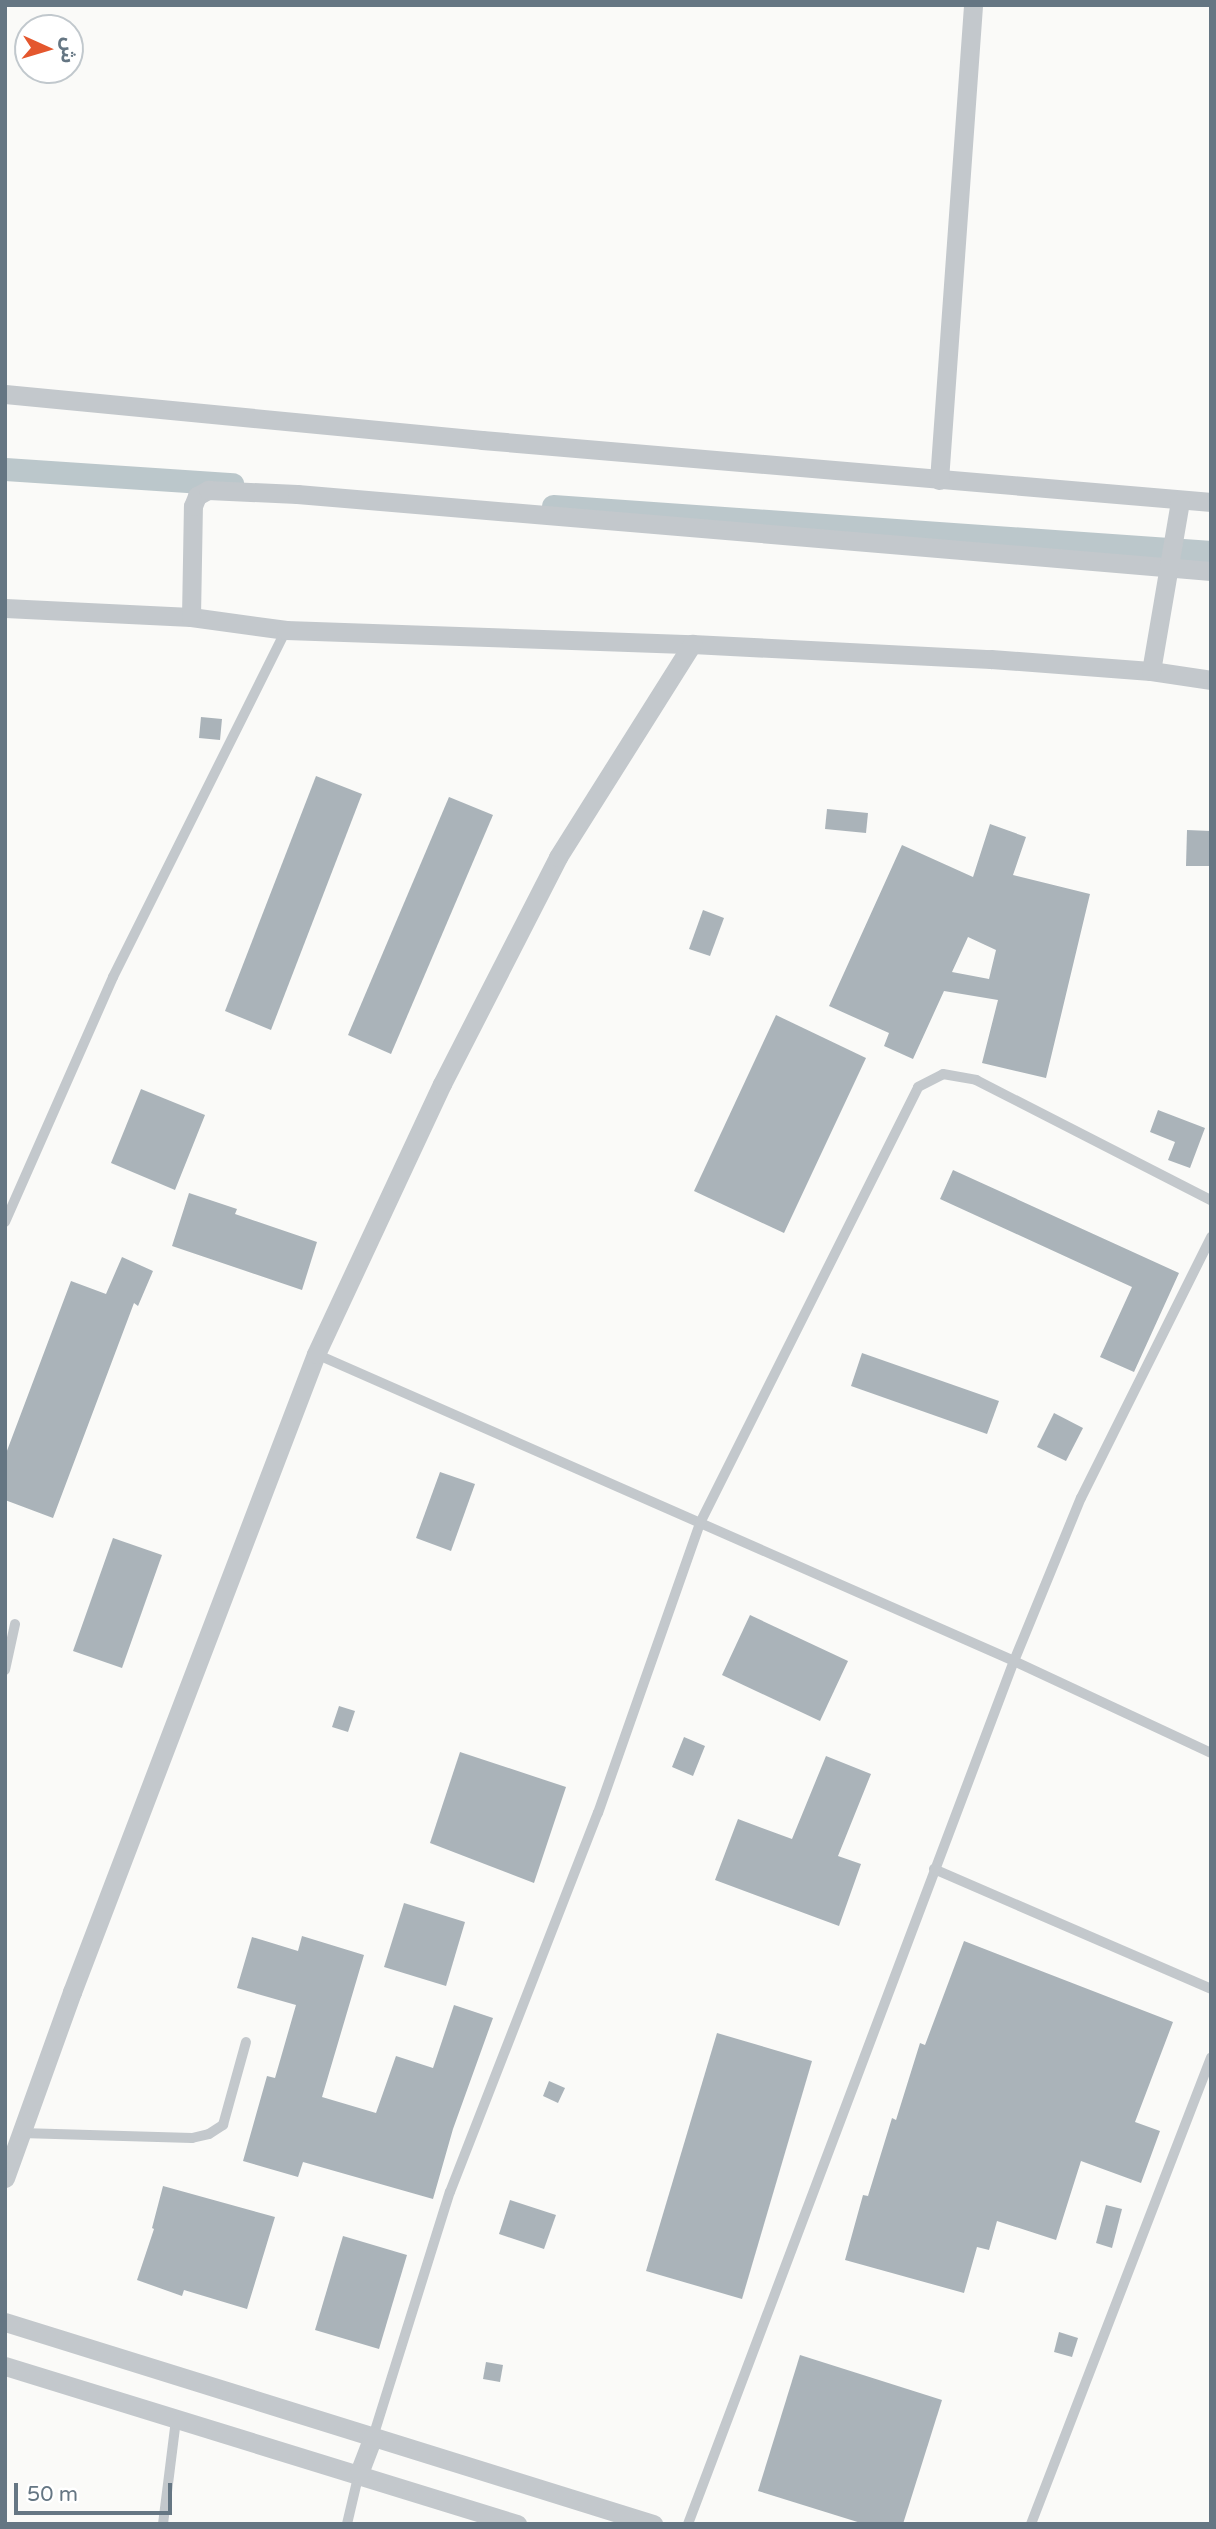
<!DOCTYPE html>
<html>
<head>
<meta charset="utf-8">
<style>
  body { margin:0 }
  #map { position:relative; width:1216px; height:2529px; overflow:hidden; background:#fafaf8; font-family:"Varela Round","Noto Sans Arabic",sans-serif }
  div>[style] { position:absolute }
  .canal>* { height:23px; margin:-11.5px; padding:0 11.5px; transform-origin:11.5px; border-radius:11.5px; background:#bbc7cb }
  .building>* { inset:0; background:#aab3b9 }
  .lane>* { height:10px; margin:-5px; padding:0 5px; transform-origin:5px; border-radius:5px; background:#c3c8cc }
  .street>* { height:19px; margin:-9.5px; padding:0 9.5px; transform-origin:9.5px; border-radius:9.5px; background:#c3c8cc }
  span { translate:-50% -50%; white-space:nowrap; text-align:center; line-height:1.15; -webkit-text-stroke:7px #fff; paint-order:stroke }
  .frame { position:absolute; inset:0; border:7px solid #657683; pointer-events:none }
  .north { position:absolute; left:14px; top:14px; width:70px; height:70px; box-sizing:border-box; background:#fff; border:2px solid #c1c8cd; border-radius:50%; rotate:94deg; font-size:19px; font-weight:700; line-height:28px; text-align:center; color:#657683 }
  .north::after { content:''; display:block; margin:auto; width:24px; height:32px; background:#e4572e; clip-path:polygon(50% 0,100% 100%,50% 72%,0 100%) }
  .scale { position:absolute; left:14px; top:2483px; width:158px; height:32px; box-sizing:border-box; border:4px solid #657683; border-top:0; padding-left:9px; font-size:21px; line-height:24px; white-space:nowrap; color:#657683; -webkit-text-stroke:5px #fff; paint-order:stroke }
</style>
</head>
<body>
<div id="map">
  <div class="canal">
    <i style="left:5px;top:469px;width:228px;rotate:3.8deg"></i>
    <i style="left:553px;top:506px;width:660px;rotate:4deg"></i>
  </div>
  <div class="building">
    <i style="clip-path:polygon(201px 717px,222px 719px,220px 740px,199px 738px)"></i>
    <i style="clip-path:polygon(316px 776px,362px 794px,271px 1030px,225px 1011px)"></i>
    <i style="clip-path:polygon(449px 797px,493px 815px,391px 1054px,348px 1035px)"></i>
    <i style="clip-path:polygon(827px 809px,868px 813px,866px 833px,825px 829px)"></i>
    <i style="clip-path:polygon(evenodd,990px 824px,1026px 837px,1013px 875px,1090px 894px,1046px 1078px,982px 1063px,998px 1000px,944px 991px,913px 1059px,884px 1046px,889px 1033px,829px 1006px,902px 845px,973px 877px,990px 824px,968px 937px,996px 950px,989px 979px,952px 972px,968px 937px)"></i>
    <i style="clip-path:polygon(1187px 830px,1211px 831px,1211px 866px,1186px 866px)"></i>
    <i style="clip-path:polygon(703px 910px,724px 918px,710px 956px,689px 949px)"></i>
    <i style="clip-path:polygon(776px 1015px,866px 1058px,784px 1233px,694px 1191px)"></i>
    <i style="clip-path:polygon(141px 1089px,205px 1115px,175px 1190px,111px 1163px)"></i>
    <i style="clip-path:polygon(1158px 1110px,1205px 1128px,1190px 1168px,1168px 1160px,1175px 1142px,1150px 1132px)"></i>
    <i style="clip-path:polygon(953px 1170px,1179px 1273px,1134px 1372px,1100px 1357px,1132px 1287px,940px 1199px)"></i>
    <i style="clip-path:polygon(189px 1193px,237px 1209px,235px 1214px,317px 1242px,302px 1290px,172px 1246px)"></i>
    <i style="clip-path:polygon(122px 1257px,153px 1271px,138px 1306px,134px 1303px,53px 1518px,5px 1500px,5px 1456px,71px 1281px,106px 1294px)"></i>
    <i style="clip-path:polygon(862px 1353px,999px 1401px,987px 1434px,851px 1386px)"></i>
    <i style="clip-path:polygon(1054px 1413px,1083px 1428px,1066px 1461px,1037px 1447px)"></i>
    <i style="clip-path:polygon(440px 1472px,475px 1484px,451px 1551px,416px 1538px)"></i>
    <i style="clip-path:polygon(113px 1538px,162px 1555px,122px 1668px,73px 1651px)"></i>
    <i style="clip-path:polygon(750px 1615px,848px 1661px,820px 1721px,722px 1675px)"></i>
    <i style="clip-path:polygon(339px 1706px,355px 1711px,348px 1732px,332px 1727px)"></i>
    <i style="clip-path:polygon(684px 1737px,705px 1746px,693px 1776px,672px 1767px)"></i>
    <i style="clip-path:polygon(460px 1752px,566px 1787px,534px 1883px,430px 1843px)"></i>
    <i style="clip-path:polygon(826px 1756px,871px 1774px,838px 1856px,861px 1864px,839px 1926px,715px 1880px,738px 1819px,792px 1839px)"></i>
    <i style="clip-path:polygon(404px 1903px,465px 1922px,446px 1986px,384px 1967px)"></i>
    <i style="clip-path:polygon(302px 1936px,364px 1955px,322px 2097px,376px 2113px,396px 2056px,433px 2068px,454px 2005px,493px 2018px,453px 2129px,433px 2199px,303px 2162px,298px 2177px,243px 2161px,267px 2076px,275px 2078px,296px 2005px,237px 1988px,252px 1937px,298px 1951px)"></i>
    <i style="clip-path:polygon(964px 1941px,1173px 2022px,1135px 2122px,1160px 2131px,1141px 2183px,1081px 2161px,1056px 2240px,997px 2221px,989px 2250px,977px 2247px,964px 2293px,845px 2260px,863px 2195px,868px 2196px,892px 2118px,896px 2120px,920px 2043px,925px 2045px)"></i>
    <i style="clip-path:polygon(717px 2033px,812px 2061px,742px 2299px,646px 2271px)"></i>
    <i style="clip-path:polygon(549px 2081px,565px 2088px,558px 2103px,543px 2096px)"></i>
    <i style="clip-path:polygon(163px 2186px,275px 2217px,247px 2309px,184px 2290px,182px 2296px,137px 2280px,154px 2229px,152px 2228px)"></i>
    <i style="clip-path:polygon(510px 2200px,556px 2215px,544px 2249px,499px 2234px)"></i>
    <i style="clip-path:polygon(1106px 2205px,1122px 2209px,1112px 2248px,1096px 2243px)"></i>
    <i style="clip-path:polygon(343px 2236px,407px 2255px,379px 2349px,315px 2330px)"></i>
    <i style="clip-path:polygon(1059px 2332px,1078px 2338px,1072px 2357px,1054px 2352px)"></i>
    <i style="clip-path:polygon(800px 2355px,942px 2400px,903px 2524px,864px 2524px,758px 2491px)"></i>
    <i style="clip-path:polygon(486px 2362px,503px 2365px,500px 2382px,483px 2379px)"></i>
  </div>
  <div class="lane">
    <i style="left:5px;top:1222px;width:268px;rotate:-66.2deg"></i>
    <i style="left:113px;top:977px;width:388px;rotate:-63.5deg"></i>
    <i style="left:316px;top:1354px;width:763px;rotate:23.74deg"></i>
    <i style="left:1014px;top:1661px;width:217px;rotate:25deg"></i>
    <i style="left:5px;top:1670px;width:47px;rotate:-77.7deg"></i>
    <i style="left:934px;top:1869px;width:302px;rotate:23.4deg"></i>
    <i style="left:21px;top:2133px;width:171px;rotate:1.7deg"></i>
    <i style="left:192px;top:2138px;width:17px;rotate:-13deg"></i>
    <i style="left:209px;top:2134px;width:17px;rotate:-33deg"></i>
    <i style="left:223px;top:2125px;width:86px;rotate:-74.5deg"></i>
    <i style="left:373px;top:2437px;width:257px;rotate:-72.6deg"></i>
    <i style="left:450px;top:2192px;width:407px;rotate:-68.7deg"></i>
    <i style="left:598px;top:1813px;width:307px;rotate:-70.6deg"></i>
    <i style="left:700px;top:1523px;width:487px;rotate:-63.4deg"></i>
    <i style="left:918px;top:1087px;width:28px;rotate:-27deg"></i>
    <i style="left:943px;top:1074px;width:34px;rotate:10deg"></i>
    <i style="left:976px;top:1080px;width:264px;rotate:27.1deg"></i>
    <i style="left:163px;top:2524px;width:106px;rotate:-82.9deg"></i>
    <i style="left:347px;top:2524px;width:52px;rotate:-76.8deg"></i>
    <i style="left:688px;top:2524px;width:923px;rotate:-69.31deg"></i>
    <i style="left:1014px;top:1661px;width:176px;rotate:-67.7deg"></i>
    <i style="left:1081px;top:1498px;width:292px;rotate:-63.5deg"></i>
    <i style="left:1031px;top:2524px;width:500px;rotate:-68.9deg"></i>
  </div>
  <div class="street">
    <i style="left:5px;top:394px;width:479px;rotate:5.5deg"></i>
    <i style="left:482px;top:440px;width:732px;rotate:4.86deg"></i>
    <i style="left:939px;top:480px;width:476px;rotate:-85.9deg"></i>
    <i style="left:5px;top:608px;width:186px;rotate:2.8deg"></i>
    <i style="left:191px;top:617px;width:96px;rotate:7.8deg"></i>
    <i style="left:286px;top:630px;width:406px;rotate:2deg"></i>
    <i style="left:692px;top:644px;width:299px;rotate:2.9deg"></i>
    <i style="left:991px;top:659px;width:160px;rotate:4.3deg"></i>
    <i style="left:1151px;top:671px;width:61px;rotate:8.5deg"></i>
    <i style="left:191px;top:617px;width:111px;rotate:-89deg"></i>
    <i style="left:193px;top:506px;width:11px;rotate:-68deg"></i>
    <i style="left:197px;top:496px;width:13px;rotate:-29deg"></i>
    <i style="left:208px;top:490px;width:89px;rotate:2.6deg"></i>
    <i style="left:297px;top:494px;width:917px;rotate:4.82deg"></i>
    <i style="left:1151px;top:671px;width:171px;rotate:-80.3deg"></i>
    <i style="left:5px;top:2178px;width:198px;rotate:-70.2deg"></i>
    <i style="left:72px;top:1992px;width:683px;rotate:-69.07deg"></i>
    <i style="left:316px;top:1354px;width:298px;rotate:-65deg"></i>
    <i style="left:442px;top:1084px;width:255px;rotate:-62.9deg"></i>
    <i style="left:558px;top:857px;width:252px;rotate:-57.8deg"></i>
    <i style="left:5px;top:2322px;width:679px;rotate:17.31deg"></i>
    <i style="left:5px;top:2366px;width:536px;rotate:17.15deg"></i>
    <i style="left:359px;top:2473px;width:39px;rotate:-69deg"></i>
  </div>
  <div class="frame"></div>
  <div class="north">ش</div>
  <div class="scale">50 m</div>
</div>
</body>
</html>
